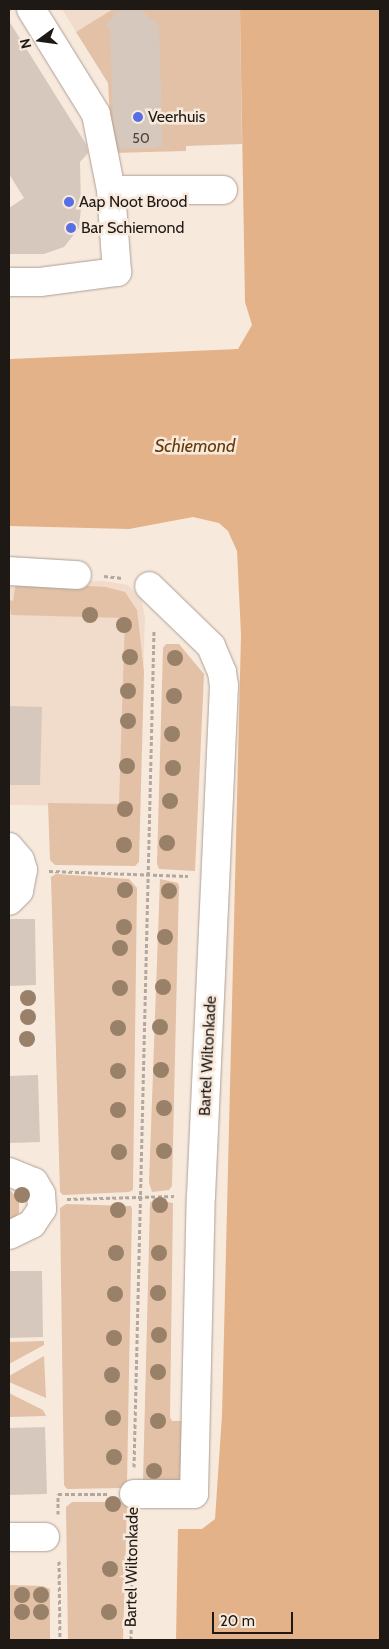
<!DOCTYPE html>
<html>
<head>
<meta charset="utf-8">
<style>
  body { margin:0 }
  #map { position:relative; width:389px; height:1649px; overflow:hidden; background:#f8e9dd; font-family:Cabin,sans-serif }
  div>[style] { position:absolute }
  .built>* { inset:0; background:#f1dccb }
  .green>* { inset:0; background:#e2c1a6 }
  .water>* { inset:0; background:#e4b289 }
  .building>* { inset:0; background:#d6c8bc }
  .path>* { height:3px; margin-top:-1.5px; transform-origin:0; background:repeating-linear-gradient(90deg,#b3a79e 0 4px,transparent 0 6.5px) }
  .roads { filter:drop-shadow(0 0 1px #ad9f94) drop-shadow(0 0 1px #ad9f94) }
  .minor>* { height:28px; margin:-14px; padding:0 14px; transform-origin:14px; border-radius:14px; background:#fff }
  .trees>* { width:16px; height:16px; margin:-8px; border-radius:50%; background:#998068 }
  .dots>* { width:14px; height:14px; translate:-50% -50%; box-sizing:border-box; border:2px solid #f8e9dd; border-radius:50% }
  span { translate:-50% -50%; white-space:nowrap; text-align:center; line-height:1.15; -webkit-text-stroke:5px #f8e9dd; paint-order:stroke }
  .number-label { font-size:14px; color:#4c453f }
  .number-label span { -webkit-text-stroke-width:0 }
  .poi-label { font-size:16px; color:#1e1915 }
  .left { translate:0 -50%; text-align:left }
  .street-label { font-size:16px; color:#1e1915 }
  .water-label { font-size:18px; color:#673905; font-style:italic }
  .frame { position:absolute; inset:0; border:10px solid #1e1915; pointer-events:none }
  .north { position:absolute; left:15px; top:15px; width:50px; height:50px; -webkit-text-stroke:4px #f8e9dd; paint-order:stroke; rotate:256deg; font-size:14px; font-weight:700; line-height:20px; text-align:center; color:#1e1915 }
  .north::after { content:''; display:block; margin:auto; width:18px; height:22px; background:#1e1915; clip-path:polygon(50% 0,100% 100%,50% 72%,0 100%) }
  .scale { position:absolute; left:212px; top:1612px; width:81px; height:22px; box-sizing:border-box; border:2px solid #1e1915; border-top:0; padding-left:6px; font-size:15px; line-height:18px; white-space:nowrap; color:#1e1915; -webkit-text-stroke:4px #f8e9dd; paint-order:stroke }
</style>
</head>
<body>
<div id="map">
  <div class="built">
    <i style="clip-path:polygon(62px 9px,113px 9px,76px 32px)"></i>
    <i style="clip-path:polygon(104px 581px,128px 585px,142px 600px,145px 619px,139px 806px,9px 805px,9px 582px)"></i>
  </div>
  <div class="green">
    <i style="clip-path:polygon(113px 9px,240px 9px,242px 144px,186px 146px,186px 151px,112px 153px,108px 83px,76px 32px)"></i>
    <i style="clip-path:polygon(16px 582px,106px 587px,125px 592px,137px 610px,144px 672px,139px 862px,135px 866px,55px 865px,50px 860px,48px 803px,119px 804px,125px 618px,11px 615px,9px 600px,13px 601px)"></i>
    <i style="clip-path:polygon(166px 644px,179px 644px,204px 674px,195px 871px,159px 869px,157px 864px,163px 648px)"></i>
    <i style="clip-path:polygon(56px 874px,129px 879px,137px 888px,133px 1190px,129px 1192px,63px 1195px,60px 1192px,51px 877px)"></i>
    <i style="clip-path:polygon(160px 879px,178px 883px,179px 886px,172px 1186px,169px 1190px,152px 1192px,149px 1183px)"></i>
    <i style="clip-path:polygon(9px 1189px,19px 1200px,19px 1213px,9px 1225px)"></i>
    <i style="clip-path:polygon(153px 1200px,173px 1203px,170px 1417px,172px 1421px,183px 1421px,185px 1482px,143px 1482px,150px 1203px)"></i>
    <i style="clip-path:polygon(66px 1204px,131px 1206px,132px 1209px,127px 1483px,124px 1488px,67px 1489px,64px 1485px,60px 1208px)"></i>
    <i style="clip-path:polygon(44px 1341px,44px 1345px,9px 1364px,9px 1342px)"></i>
    <i style="clip-path:polygon(44px 1356px,46px 1398px,9px 1382px,9px 1376px)"></i>
    <i style="clip-path:polygon(9px 1393px,43px 1410px,46px 1416px,9px 1417px)"></i>
    <i style="clip-path:polygon(72px 1502px,124px 1502px,127px 1505px,123px 1640px,68px 1640px,66px 1507px)"></i>
    <i style="clip-path:polygon(9px 1585px,43px 1586px,50px 1589px,50px 1640px,9px 1640px)"></i>
  </div>
  <div class="water">
    <i style="clip-path:polygon(240px 9px,380px 9px,380px 1640px,176px 1640px,178px 1529px,202px 1529px,215px 1519px,222px 1415px,241px 635px,237px 551px,228px 531px,219px 523px,193px 517px,129px 529px,9px 526px,10px 359px,238px 349px,252px 325px,245px 302px)"></i>
  </div>
  <div class="building">
    <i style="clip-path:polygon(141px 10px,159px 26px,163px 147px,119px 149px,113px 120px,110px 29px,106px 24px,117px 11px)"></i>
    <i style="clip-path:polygon(9px 21px,86px 144px,88px 153px,80px 162px,81px 208px,79px 228px,64px 247px,44px 254px,9px 254px,9px 208px,24px 198px,9px 174px)"></i>
    <i style="clip-path:polygon(9px 706px,42px 707px,40px 785px,9px 785px)"></i>
    <i style="clip-path:polygon(9px 919px,35px 919px,36px 985px,9px 986px)"></i>
    <i style="clip-path:polygon(38px 1075px,40px 1142px,9px 1143px,9px 1076px)"></i>
    <i style="clip-path:polygon(9px 1271px,42px 1271px,43px 1337px,9px 1338px)"></i>
    <i style="clip-path:polygon(45px 1427px,47px 1494px,9px 1495px,9px 1428px)"></i>
  </div>
  <div class="path">
    <i style="left:104px;top:576px;width:19px;rotate:6deg"></i>
    <i style="left:49px;top:871px;width:139px;rotate:2.1deg"></i>
    <i style="left:67px;top:1199px;width:107px;rotate:-1.6deg"></i>
    <i style="left:134px;top:1467px;width:838px;rotate:-88.63deg"></i>
    <i style="left:58px;top:1514px;width:20px;rotate:-90deg"></i>
    <i style="left:58px;top:1494px;width:49px"></i>
    <i style="left:59px;top:1561px;width:79px;rotate:89.3deg"></i>
    <i style="left:131px;top:1640px;width:119px;rotate:-89deg"></i>
  </div>
  <div class="roads">
    <div class="minor">
      <i style="left:111px;top:190px;width:112px"></i>
      <i style="left:9px;top:282px;width:31px"></i>
      <i style="left:40px;top:282px;width:78px;rotate:-7.4deg"></i>
      <i style="left:117px;top:272px;width:82px;rotate:-94.2deg"></i>
      <i style="left:111px;top:190px;width:77px;rotate:-101.2deg"></i>
      <i style="left:96px;top:114px;width:123px;rotate:-121.8deg"></i>
      <i style="left:9px;top:571px;width:68px;rotate:3.4deg"></i>
      <i style="left:9px;top:847px;width:17px;rotate:50deg"></i>
      <i style="left:20px;top:860px;width:10px;rotate:73deg"></i>
      <i style="left:23px;top:870px;width:21px;rotate:101deg"></i>
      <i style="left:19px;top:891px;width:14px;rotate:135deg"></i>
      <i style="left:9px;top:1172px;width:27px;rotate:22deg"></i>
      <i style="left:34px;top:1182px;width:14px;rotate:60deg"></i>
      <i style="left:41px;top:1194px;width:15px;rotate:86deg"></i>
      <i style="left:42px;top:1209px;width:18px;rotate:124deg"></i>
      <i style="left:32px;top:1224px;width:25px;rotate:154deg"></i>
      <i style="left:134px;top:1494px;width:60px"></i>
      <i style="left:194px;top:1494px;width:298px;rotate:-88.7deg"></i>
      <i style="left:201px;top:1196px;width:511px;rotate:-87.42deg"></i>
      <i style="left:224px;top:686px;width:14px;rotate:-98deg"></i>
      <i style="left:222px;top:672px;width:28px;rotate:-113deg"></i>
      <i style="left:211px;top:646px;width:86px;rotate:-135.9deg"></i>
      <i style="left:9px;top:1537px;width:36px"></i>
    </div>
  </div>
  <div class="trees">
    <i style="left:90px;top:615px"></i>
    <i style="left:124px;top:625px"></i>
    <i style="left:130px;top:657px"></i>
    <i style="left:175px;top:658px"></i>
    <i style="left:128px;top:691px"></i>
    <i style="left:174px;top:696px"></i>
    <i style="left:128px;top:721px"></i>
    <i style="left:172px;top:734px"></i>
    <i style="left:127px;top:766px"></i>
    <i style="left:173px;top:768px"></i>
    <i style="left:170px;top:801px"></i>
    <i style="left:125px;top:809px"></i>
    <i style="left:167px;top:843px"></i>
    <i style="left:124px;top:845px"></i>
    <i style="left:125px;top:890px"></i>
    <i style="left:169px;top:891px"></i>
    <i style="left:124px;top:927px"></i>
    <i style="left:165px;top:937px"></i>
    <i style="left:120px;top:948px"></i>
    <i style="left:163px;top:987px"></i>
    <i style="left:120px;top:988px"></i>
    <i style="left:28px;top:998px"></i>
    <i style="left:28px;top:1017px"></i>
    <i style="left:160px;top:1027px"></i>
    <i style="left:118px;top:1028px"></i>
    <i style="left:27px;top:1039px"></i>
    <i style="left:161px;top:1070px"></i>
    <i style="left:118px;top:1071px"></i>
    <i style="left:164px;top:1108px"></i>
    <i style="left:118px;top:1110px"></i>
    <i style="left:164px;top:1151px"></i>
    <i style="left:119px;top:1152px"></i>
    <i style="left:22px;top:1195px"></i>
    <i style="left:160px;top:1205px"></i>
    <i style="left:118px;top:1210px"></i>
    <i style="left:116px;top:1253px"></i>
    <i style="left:159px;top:1253px"></i>
    <i style="left:158px;top:1293px"></i>
    <i style="left:115px;top:1294px"></i>
    <i style="left:159px;top:1335px"></i>
    <i style="left:114px;top:1338px"></i>
    <i style="left:158px;top:1372px"></i>
    <i style="left:112px;top:1375px"></i>
    <i style="left:113px;top:1418px"></i>
    <i style="left:158px;top:1421px"></i>
    <i style="left:114px;top:1457px"></i>
    <i style="left:154px;top:1471px"></i>
    <i style="left:113px;top:1504px"></i>
    <i style="left:110px;top:1569px"></i>
    <i style="left:22px;top:1595px"></i>
    <i style="left:41px;top:1595px"></i>
    <i style="left:22px;top:1612px"></i>
    <i style="left:41px;top:1612px"></i>
    <i style="left:109px;top:1612px"></i>
  </div>
  <div class="dots">
    <i style="left:138px;top:117px;background:#566fe5"></i>
    <i style="left:69px;top:202px;background:#566fe5"></i>
    <i style="left:71px;top:228px;background:#566fe5"></i>
  </div>
  <div class="number-label">
    <span style="left:141px;top:138px">50</span>
  </div>
  <div class="poi-label">
    <span class="left" style="left:148px;top:117px">Veerhuis</span>
    <span class="left" style="left:79px;top:202px">Aap Noot Brood</span>
    <span class="left" style="left:81px;top:228px">Bar Schiemond</span>
  </div>
  <div class="street-label">
    <span style="left:208px;top:1056px;rotate:-87deg">Bartel Wiltonkade</span>
    <span style="left:132px;top:1567px;rotate:-89deg">Bartel Wiltonkade</span>
  </div>
  <div class="water-label">
    <span style="left:195px;top:446px">Schiemond</span>
  </div>
  <div class="frame"></div>
  <div class="north">N</div>
  <div class="scale">20 m</div>
</div>
</body>
</html>
